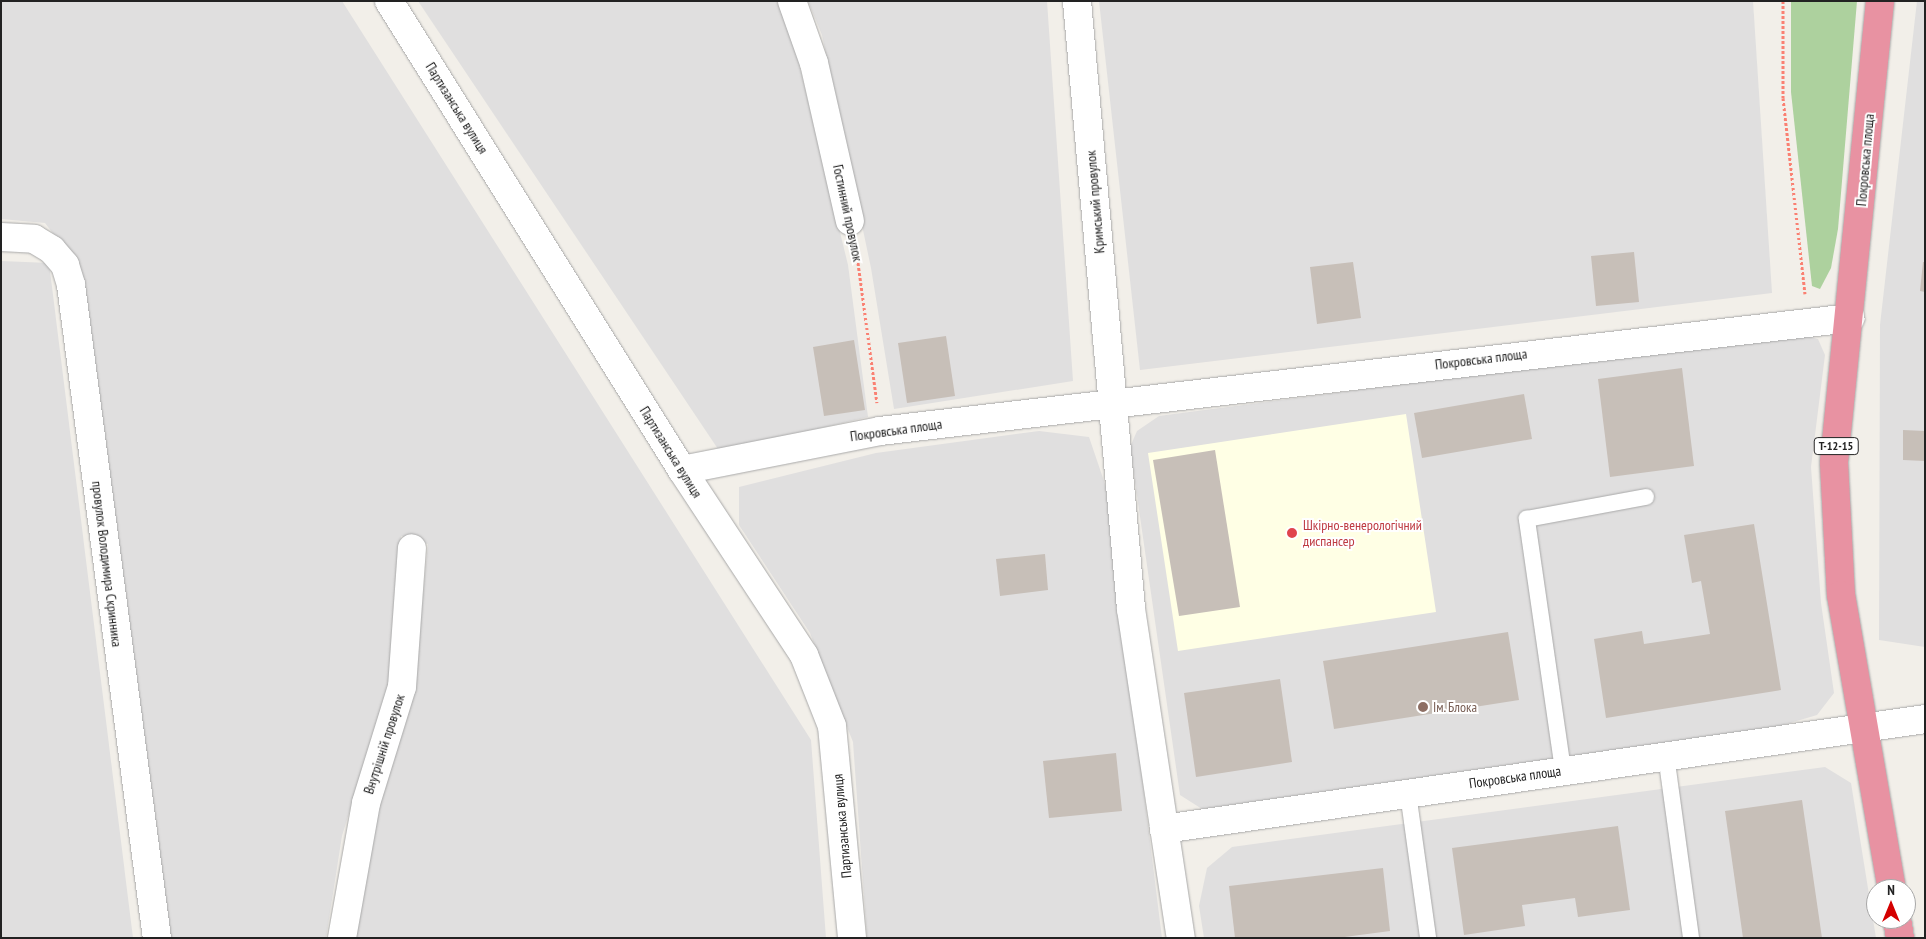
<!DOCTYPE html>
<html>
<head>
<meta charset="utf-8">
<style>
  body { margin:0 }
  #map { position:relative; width:1926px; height:939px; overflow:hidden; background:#f2efe9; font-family:"PT Sans Narrow",sans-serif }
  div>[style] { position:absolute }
  .residential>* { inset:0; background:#e0dfdf }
  .education>* { inset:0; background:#ffffe5 }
  .forest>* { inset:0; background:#add19e }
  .building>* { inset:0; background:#c7bfb8 }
  .path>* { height:3px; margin-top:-1.5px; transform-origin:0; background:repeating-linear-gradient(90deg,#fa8072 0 2.5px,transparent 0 5px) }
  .roads { filter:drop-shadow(0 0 1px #a9a9a9) drop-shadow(0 0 1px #a9a9a9) }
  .lane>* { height:16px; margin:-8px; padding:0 8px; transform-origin:8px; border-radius:8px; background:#fff }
  .street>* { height:28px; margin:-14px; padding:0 14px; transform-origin:14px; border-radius:14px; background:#fff }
  .highway>* { height:28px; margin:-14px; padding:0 14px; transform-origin:14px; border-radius:14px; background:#e892a2 }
  .dots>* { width:14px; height:14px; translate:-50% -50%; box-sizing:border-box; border:2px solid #fff; border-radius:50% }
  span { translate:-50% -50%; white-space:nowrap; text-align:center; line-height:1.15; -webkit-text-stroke:4px #fff; paint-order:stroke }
  .shield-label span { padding:1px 4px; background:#fff; border:1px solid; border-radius:4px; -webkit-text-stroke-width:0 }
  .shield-label { font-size:12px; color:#222; font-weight:700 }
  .street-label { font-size:14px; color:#222 }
  .health-label { font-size:14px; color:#be3a42 }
  .left { translate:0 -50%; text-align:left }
  .education-label { font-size:14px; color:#785e54 }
  .frame { position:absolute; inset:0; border:2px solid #222; pointer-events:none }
  .north { position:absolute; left:1866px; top:879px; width:50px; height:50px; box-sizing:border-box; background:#fff; border:1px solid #a7a7a7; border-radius:50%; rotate:0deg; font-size:14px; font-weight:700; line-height:20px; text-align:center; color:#222 }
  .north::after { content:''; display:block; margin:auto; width:18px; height:22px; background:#d40000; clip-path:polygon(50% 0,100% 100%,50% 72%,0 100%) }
</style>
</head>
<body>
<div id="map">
  <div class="residential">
    <i style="clip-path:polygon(1px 1px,342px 1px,811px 740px,826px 938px,351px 938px,368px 838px,413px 698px,428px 544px,401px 536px,392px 673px,342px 836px,326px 938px,170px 938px,81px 270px,45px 223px,1px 219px)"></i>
    <i style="clip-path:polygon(418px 1px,776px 1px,789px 23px,848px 265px,868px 417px,720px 452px)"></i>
    <i style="clip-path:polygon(808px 1px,1047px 1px,1073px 381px,894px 409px,871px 268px,822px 35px)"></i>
    <i style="clip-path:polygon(1099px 1px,1753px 1px,1772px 293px,1140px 370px)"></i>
    <i style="clip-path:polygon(1917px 1px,1925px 1px,1925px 647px,1879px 640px,1880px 325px)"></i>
    <i style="clip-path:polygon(1px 261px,49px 263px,133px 938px,1px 938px)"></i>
    <i style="clip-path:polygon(1796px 333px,1818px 339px,1825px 355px,1811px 467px,1821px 603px,1834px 693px,1817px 715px,1780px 726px,1202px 809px,1180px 795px,1130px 447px,1137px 431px,1159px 416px)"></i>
    <i style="clip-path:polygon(1039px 431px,1089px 437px,1106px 487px,1162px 938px,867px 938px,853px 742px,810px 633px,739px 525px,739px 487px,876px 453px)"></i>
    <i style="clip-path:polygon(1825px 767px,1851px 783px,1876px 938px,1204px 938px,1199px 906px,1207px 868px,1232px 847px)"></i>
  </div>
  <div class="education">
    <i style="clip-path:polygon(1406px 414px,1436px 612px,1178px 651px,1148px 453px)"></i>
  </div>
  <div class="forest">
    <i style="clip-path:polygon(1791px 1px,1857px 1px,1838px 229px,1831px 268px,1820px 289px,1812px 286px,1791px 92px)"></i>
  </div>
  <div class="building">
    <i style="clip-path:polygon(1634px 252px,1639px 302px,1596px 306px,1591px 256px)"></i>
    <i style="clip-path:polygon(1353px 262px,1361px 318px,1317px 324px,1310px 267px)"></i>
    <i style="clip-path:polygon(1923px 262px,1925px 262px,1925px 292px,1920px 291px)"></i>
    <i style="clip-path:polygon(946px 336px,955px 396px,907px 403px,898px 343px)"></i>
    <i style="clip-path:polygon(854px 340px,865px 410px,824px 416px,813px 347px)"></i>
    <i style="clip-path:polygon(1682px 368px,1694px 466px,1610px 477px,1598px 379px)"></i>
    <i style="clip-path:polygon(1524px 394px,1532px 439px,1422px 458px,1414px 413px)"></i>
    <i style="clip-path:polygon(1903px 430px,1925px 431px,1925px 461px,1903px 460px)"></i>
    <i style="clip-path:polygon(1215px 450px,1240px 607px,1179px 616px,1153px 460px)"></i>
    <i style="clip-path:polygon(1754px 524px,1781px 690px,1606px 718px,1594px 639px,1642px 631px,1644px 644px,1710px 634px,1701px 581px,1692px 583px,1684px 535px)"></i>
    <i style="clip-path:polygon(1045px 554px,1048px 590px,1000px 596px,996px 559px)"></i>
    <i style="clip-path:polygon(1508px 632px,1519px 700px,1334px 729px,1323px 661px)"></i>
    <i style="clip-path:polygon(1280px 679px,1292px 762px,1196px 777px,1184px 693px)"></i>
    <i style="clip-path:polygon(1116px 753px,1122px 811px,1049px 818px,1043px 761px)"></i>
    <i style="clip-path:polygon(1802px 800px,1822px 938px,1743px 938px,1725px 811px)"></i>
    <i style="clip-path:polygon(1618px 826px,1630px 910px,1578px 917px,1575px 898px,1522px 905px,1525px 926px,1464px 935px,1452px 848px)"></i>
    <i style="clip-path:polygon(1383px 868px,1390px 931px,1337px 938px,1235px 938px,1229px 886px)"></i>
  </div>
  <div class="path">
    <i style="left:1783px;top:1px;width:97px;rotate:90deg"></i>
    <i style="left:1783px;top:98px;width:197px;rotate:83.6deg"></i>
    <i style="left:856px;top:248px;width:156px;rotate:82.3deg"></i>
  </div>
  <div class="roads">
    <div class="lane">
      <i style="left:1666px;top:755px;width:185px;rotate:82.2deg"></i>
      <i style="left:1563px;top:770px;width:254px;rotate:-98.2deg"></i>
      <i style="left:1527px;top:519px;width:121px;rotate:-10.5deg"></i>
      <i style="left:1408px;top:793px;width:146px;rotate:82.1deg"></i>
    </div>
    <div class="street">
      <i style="left:389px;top:1px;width:553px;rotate:58.01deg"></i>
      <i style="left:682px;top:470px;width:222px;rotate:56.6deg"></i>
      <i style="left:804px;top:655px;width:76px;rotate:68.5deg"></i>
      <i style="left:832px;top:726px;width:213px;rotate:84.6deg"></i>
      <i style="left:792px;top:1px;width:66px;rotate:70.5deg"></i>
      <i style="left:814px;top:63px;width:162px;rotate:77.2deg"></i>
      <i style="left:1077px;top:1px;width:610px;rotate:84.92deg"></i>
      <i style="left:1131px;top:609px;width:333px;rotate:81.4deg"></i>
      <i style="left:1px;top:237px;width:33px;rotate:3deg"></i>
      <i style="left:34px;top:239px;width:21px;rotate:31deg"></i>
      <i style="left:52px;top:250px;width:20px;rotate:49deg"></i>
      <i style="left:65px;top:265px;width:21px;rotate:73deg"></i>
      <i style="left:71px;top:285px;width:659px;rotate:82.5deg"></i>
      <i style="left:682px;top:470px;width:202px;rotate:-11.1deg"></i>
      <i style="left:880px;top:431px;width:977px;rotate:-6.64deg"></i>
      <i style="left:1164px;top:829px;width:769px;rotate:-8.22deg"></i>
      <i style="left:342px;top:938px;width:137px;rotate:-79.9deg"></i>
      <i style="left:366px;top:803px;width:121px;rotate:-72.8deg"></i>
      <i style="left:402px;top:687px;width:139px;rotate:-85.9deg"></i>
    </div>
    <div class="highway">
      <i style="left:1880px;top:1px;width:464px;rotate:95.7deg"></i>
      <i style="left:1834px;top:463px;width:132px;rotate:87deg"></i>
      <i style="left:1841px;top:595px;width:298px;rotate:80.2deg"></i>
      <i style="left:1897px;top:919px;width:19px;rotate:81deg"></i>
    </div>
  </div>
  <div class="dots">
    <i style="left:1292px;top:533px;background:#e0444e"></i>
    <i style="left:1423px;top:707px;background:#8d6e63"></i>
  </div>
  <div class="shield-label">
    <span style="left:1836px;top:446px">Т-12-15</span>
  </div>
  <div class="street-label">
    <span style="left:457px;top:108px;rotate:58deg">Партизанська вулиця</span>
    <span style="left:1865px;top:160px;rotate:-85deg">Покровська площа</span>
    <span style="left:1095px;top:202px;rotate:-95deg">Кримський провулок</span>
    <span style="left:848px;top:213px;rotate:78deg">Гостинний провулок</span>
    <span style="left:1481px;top:359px;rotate:-7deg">Покровська площа</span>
    <span style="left:896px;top:430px;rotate:-8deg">Покровська площа</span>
    <span style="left:671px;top:452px;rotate:58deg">Партизанська вулиця</span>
    <span style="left:107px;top:564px;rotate:83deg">провулок Володимира Скринника</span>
    <span style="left:384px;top:744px;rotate:-72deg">Внутрішній провулок</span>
    <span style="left:1515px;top:777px;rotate:-8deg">Покровська площа</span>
    <span style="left:842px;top:826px;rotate:-95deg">Партизанська вулиця</span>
  </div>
  <div class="health-label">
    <span class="left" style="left:1303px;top:533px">Шкірно-венерологічний<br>диспансер</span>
  </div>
  <div class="education-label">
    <span class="left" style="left:1433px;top:707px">Ім. Блока</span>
  </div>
  <div class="frame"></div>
  <div class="north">N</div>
</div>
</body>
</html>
